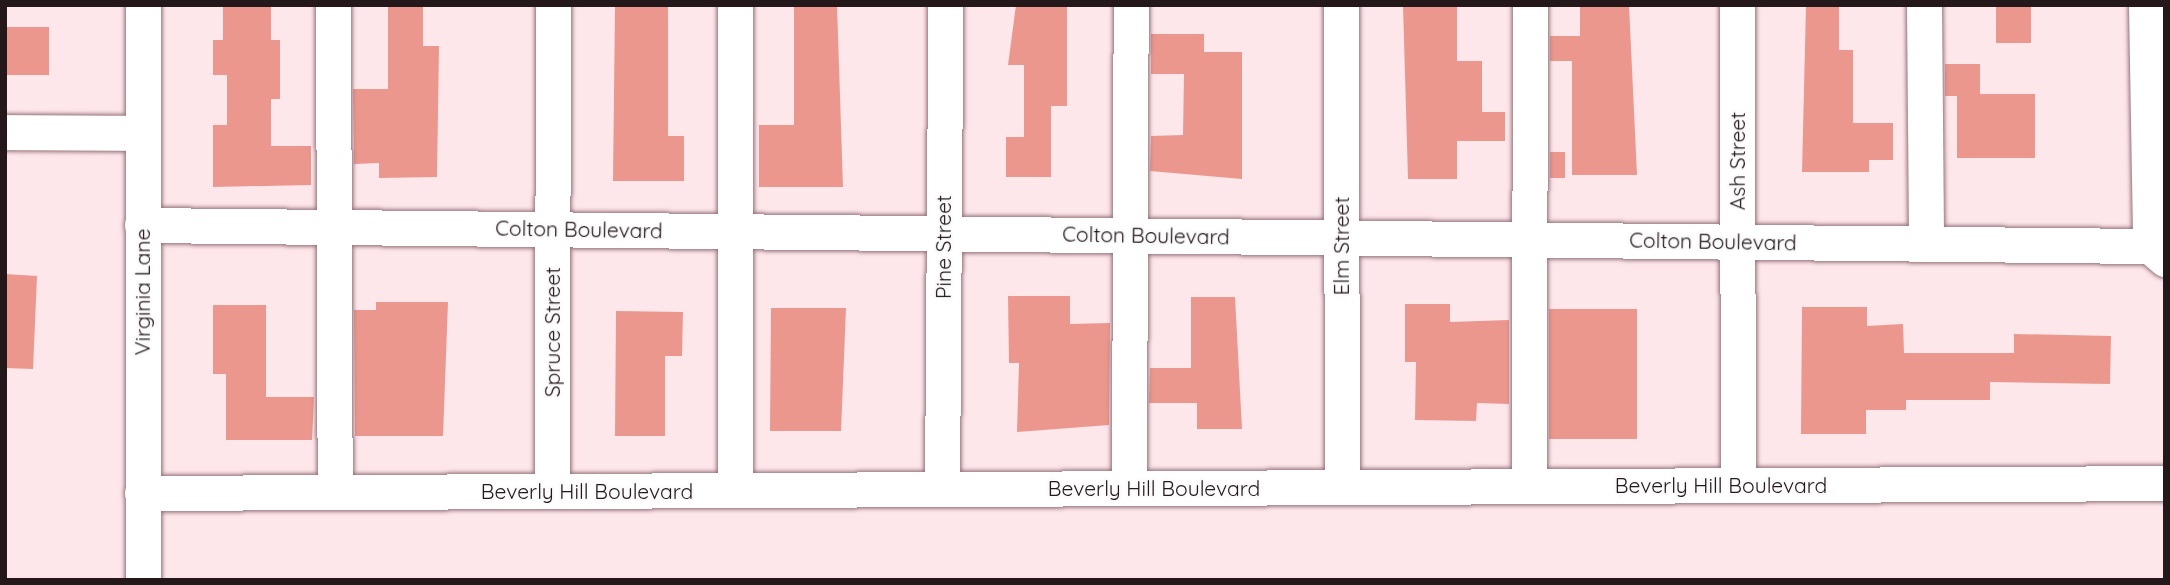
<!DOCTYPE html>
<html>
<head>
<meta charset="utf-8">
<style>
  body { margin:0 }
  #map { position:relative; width:2170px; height:585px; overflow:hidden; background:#fee7eb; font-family:Quicksand,sans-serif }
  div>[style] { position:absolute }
  .building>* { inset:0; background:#eb978d }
  .roads { filter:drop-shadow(0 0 2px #95727a) drop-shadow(0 0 2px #95727a) }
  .minor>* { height:35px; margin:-17.5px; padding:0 17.5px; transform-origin:17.5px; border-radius:17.5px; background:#fff }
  span { translate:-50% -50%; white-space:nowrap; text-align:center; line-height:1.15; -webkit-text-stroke:5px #fbfbfb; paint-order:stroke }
  .street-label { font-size:21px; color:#25181b }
  .frame { position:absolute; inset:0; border:7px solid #25181b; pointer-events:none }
</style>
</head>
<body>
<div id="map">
  <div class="building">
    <i style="clip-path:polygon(223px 5px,271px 5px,271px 40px,280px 40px,280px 99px,271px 99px,271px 146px,311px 146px,311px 185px,213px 187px,213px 125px,227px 125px,227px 75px,213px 75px,213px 40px,223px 40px)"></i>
    <i style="clip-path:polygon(388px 5px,423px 5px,423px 46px,439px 46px,437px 177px,379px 178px,379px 163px,354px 164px,353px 89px,388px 89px)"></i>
    <i style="clip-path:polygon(615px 5px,668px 5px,668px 136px,684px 136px,684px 181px,613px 181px)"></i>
    <i style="clip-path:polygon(794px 5px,837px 5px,843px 187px,759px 187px,759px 125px,794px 125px)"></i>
    <i style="clip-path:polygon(1016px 5px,1067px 5px,1067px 106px,1051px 106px,1051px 177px,1006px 177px,1006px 137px,1024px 137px,1024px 65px,1008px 65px)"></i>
    <i style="clip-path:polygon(1403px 5px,1457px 5px,1457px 61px,1482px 61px,1482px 112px,1505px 112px,1505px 141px,1457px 141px,1457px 179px,1408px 179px)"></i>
    <i style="clip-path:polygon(1580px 5px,1629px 5px,1637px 175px,1572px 175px,1572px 61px,1550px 61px,1550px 36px,1580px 36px)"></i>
    <i style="clip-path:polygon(1806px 5px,1839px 5px,1839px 50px,1853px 50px,1853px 123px,1893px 123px,1893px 160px,1869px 160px,1869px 172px,1802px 172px)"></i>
    <i style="clip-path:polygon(1996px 5px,2031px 5px,2031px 43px,1996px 43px)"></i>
    <i style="clip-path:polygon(5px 27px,49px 27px,49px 75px,5px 75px)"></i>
    <i style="clip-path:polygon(1151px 34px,1204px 34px,1204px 52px,1242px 52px,1242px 179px,1150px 171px,1151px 136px,1183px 135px,1184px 74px,1151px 74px)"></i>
    <i style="clip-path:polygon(1945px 64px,1980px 64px,1980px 94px,2035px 94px,2035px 158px,1957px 158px,1957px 96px,1945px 96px)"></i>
    <i style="clip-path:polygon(1550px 152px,1565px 152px,1565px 178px,1550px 178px)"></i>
    <i style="clip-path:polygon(5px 274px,37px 276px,33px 369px,5px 368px)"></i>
    <i style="clip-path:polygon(1008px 296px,1070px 296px,1070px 324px,1110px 323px,1109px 425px,1017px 432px,1019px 363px,1009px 363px)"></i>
    <i style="clip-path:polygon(1191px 297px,1235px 297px,1242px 429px,1197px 429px,1197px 403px,1149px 403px,1150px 368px,1191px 368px)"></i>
    <i style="clip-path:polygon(376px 302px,448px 302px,443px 436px,355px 436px,354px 310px,376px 310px)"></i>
    <i style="clip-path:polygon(1405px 304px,1450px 304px,1450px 322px,1509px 320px,1509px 404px,1477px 403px,1476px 421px,1415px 420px,1416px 362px,1405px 362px)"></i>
    <i style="clip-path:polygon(213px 305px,266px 305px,266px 397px,314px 397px,312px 440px,226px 440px,226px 374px,213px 374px)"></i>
    <i style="clip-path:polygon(1802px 307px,1867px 307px,1867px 326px,1903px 324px,1904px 353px,2014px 353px,2014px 334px,2111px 336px,2110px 384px,1990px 382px,1990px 400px,1906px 400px,1906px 410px,1866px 410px,1866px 434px,1801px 434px)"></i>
    <i style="clip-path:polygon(771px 308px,846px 308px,841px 431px,770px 431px)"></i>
    <i style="clip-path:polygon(1549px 309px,1637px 309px,1637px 439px,1549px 439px)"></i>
    <i style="clip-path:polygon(616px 311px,683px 312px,682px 356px,665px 356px,665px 436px,615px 436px)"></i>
  </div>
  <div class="roads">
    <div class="minor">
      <i style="left:143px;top:5px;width:575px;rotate:90deg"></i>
      <i style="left:333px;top:5px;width:487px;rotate:89.8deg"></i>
      <i style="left:735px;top:5px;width:485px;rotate:90deg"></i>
      <i style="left:1341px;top:5px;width:482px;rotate:89.9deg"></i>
      <i style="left:1737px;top:5px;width:480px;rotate:89.9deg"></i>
      <i style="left:1924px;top:5px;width:239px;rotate:89.5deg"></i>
      <i style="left:2146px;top:5px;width:241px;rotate:89deg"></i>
      <i style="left:2150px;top:246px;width:20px;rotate:41deg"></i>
      <i style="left:5px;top:132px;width:138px;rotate:0.4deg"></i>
      <i style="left:142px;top:225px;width:2008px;rotate:0.6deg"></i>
      <i style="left:1529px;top:486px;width:481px;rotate:-89.9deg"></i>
      <i style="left:1129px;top:488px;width:483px;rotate:-89.8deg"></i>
      <i style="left:942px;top:489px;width:484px;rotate:-89.6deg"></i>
      <i style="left:552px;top:491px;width:486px;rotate:-89.9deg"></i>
      <i style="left:142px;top:493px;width:2023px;rotate:-0.28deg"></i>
    </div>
  </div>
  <div class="street-label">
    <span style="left:1737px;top:161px;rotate:-90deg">Ash Street</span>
    <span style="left:579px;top:229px;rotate:1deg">Colton Boulevard</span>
    <span style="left:1146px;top:235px;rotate:1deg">Colton Boulevard</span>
    <span style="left:1713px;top:241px;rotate:1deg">Colton Boulevard</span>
    <span style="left:1341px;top:246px;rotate:-90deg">Elm Street</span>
    <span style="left:943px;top:247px;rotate:-90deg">Pine Street</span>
    <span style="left:142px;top:292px;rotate:-90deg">Virginia Lane</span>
    <span style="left:552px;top:332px;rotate:-90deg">Spruce Street</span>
    <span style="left:1721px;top:485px">Beverly Hill Boulevard</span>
    <span style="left:1154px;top:488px">Beverly Hill Boulevard</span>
    <span style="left:587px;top:491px">Beverly Hill Boulevard</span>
  </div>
  <div class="frame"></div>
</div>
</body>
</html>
